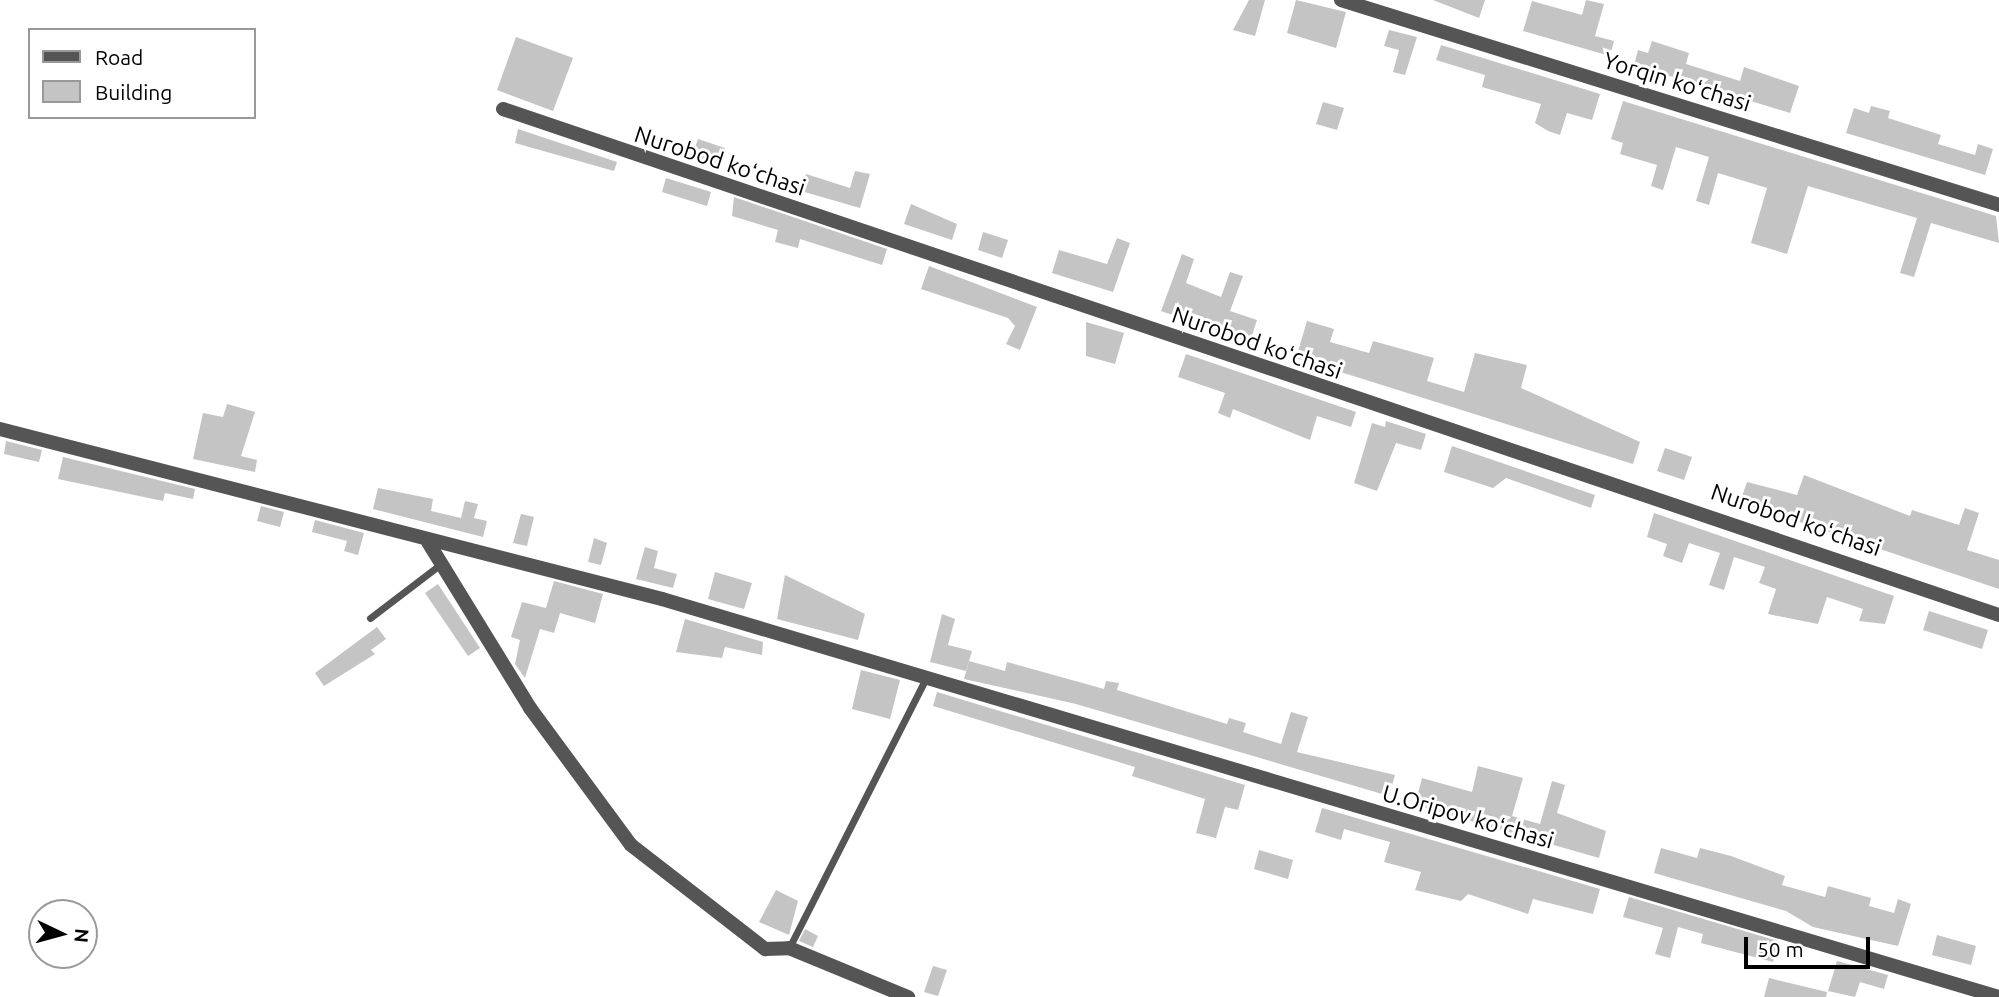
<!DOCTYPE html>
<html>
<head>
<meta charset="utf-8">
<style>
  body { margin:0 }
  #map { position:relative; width:1999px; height:997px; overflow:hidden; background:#fff; font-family:Ubuntu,sans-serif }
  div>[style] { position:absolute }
  .building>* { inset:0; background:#c4c4c4 }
  .service>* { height:7px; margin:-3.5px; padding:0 3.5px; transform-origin:3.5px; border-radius:3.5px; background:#555 }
  .minor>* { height:14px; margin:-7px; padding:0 7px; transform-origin:7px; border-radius:7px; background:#555 }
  span { translate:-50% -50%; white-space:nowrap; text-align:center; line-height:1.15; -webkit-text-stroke:6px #fff; paint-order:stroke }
  .street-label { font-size:23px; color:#000 }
  .legend { position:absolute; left:28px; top:28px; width:228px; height:91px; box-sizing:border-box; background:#fff; border:2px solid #999; margin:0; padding:9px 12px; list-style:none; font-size:21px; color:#000 }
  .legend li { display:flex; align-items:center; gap:14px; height:35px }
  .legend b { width:35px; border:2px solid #999 }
  .north { position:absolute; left:28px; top:899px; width:70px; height:70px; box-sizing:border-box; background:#fff; border:2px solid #999; border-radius:50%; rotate:95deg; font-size:19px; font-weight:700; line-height:28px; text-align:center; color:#000 }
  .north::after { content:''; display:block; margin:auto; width:24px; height:32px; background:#000; clip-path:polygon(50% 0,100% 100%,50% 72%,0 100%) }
  .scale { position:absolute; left:1744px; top:937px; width:126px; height:32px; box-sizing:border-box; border:4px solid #000; border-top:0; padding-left:9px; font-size:21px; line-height:24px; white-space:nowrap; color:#000; -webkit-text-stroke:5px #fff; paint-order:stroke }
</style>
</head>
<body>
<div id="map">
  <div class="building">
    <i style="clip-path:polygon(1249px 0,1265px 0,1255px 36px,1233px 30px)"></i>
    <i style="clip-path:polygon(1296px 0,1346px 12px,1336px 48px,1287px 33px)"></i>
    <i style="clip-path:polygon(1433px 0,1485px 0,1479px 18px)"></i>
    <i style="clip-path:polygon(1586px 0,1604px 4px,1595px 36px,1614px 41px,1610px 56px,1523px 31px,1532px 1px,1582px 15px)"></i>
    <i style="clip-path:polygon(1389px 30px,1417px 37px,1405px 75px,1393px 72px,1399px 50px,1384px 46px)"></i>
    <i style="clip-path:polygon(516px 37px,573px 58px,553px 111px,497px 90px)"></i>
    <i style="clip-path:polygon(1652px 41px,1689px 53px,1686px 64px,1740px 81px,1744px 67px,1799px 86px,1790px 113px,1634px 65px,1638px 50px,1648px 53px)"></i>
    <i style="clip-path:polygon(1441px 45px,1600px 94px,1592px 120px,1567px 113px,1560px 135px,1548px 131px,1535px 123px,1541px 104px,1482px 87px,1485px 75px,1436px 60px)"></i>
    <i style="clip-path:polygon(1623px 101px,1996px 216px,1999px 243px,1931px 223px,1914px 277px,1900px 273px,1917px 218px,1808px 186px,1787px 254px,1751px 243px,1767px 188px,1718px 173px,1709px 205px,1696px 201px,1709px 157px,1676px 147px,1663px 190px,1651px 186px,1657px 165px,1620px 154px,1623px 143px,1611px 139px)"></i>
    <i style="clip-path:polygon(1323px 102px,1344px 108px,1337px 130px,1316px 124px)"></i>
    <i style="clip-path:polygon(1871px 106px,1890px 111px,1888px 118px,1941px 135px,1938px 144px,1975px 155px,1978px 144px,1993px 149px,1985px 175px,1846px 133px,1854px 108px,1869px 113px)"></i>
    <i style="clip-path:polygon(518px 129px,617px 162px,614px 171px,515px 143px)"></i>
    <i style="clip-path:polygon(698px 139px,725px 148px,719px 165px,692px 156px)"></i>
    <i style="clip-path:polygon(855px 171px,870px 174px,860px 208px,801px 191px,806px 174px,850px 188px)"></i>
    <i style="clip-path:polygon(666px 178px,711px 192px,707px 206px,662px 192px)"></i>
    <i style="clip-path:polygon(734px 197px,887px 249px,882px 265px,800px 239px,798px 248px,775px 242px,778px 230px,732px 216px)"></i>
    <i style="clip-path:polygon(911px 204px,957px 224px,952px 240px,904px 224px)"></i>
    <i style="clip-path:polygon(983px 232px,1008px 240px,1002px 258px,978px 250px)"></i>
    <i style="clip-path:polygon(1117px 238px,1130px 243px,1113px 292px,1052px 273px,1059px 250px,1107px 264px)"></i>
    <i style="clip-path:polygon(1182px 254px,1194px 259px,1186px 283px,1221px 297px,1230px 272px,1243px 276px,1230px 311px,1257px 320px,1250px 342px,1161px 311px)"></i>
    <i style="clip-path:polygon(929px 266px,1037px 307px,1020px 350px,1006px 344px,1015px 326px,1008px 318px,921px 289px)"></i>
    <i style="clip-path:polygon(1307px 321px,1334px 329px,1330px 342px,1369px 353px,1373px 341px,1434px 358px,1427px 381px,1464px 392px,1475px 353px,1527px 365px,1521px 388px,1640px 442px,1633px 464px,1296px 358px)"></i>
    <i style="clip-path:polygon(1086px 322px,1124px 333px,1115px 364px,1086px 356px)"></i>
    <i style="clip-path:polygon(1186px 354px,1356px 412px,1351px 427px,1317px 416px,1310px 440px,1233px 409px,1230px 418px,1218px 413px,1225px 393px,1178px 377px)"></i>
    <i style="clip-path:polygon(227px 404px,255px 412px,241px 456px,257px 460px,255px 472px,193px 459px,203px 413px,223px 417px)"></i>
    <i style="clip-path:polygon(1386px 421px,1426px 434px,1421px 450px,1396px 443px,1377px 491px,1354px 483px,1372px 423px,1385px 427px)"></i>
    <i style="clip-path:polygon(6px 441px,42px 450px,39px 462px,4px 454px)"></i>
    <i style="clip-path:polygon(1452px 446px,1595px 495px,1591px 508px,1506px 478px,1493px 488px,1444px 472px)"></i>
    <i style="clip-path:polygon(1665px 448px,1692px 457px,1684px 480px,1657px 471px)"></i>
    <i style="clip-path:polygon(63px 457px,195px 489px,193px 499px,165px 493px,163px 501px,58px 479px)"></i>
    <i style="clip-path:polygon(1804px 475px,1910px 516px,1912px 510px,1959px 525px,1965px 508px,1979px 513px,1967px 550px,1999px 560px,1999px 589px,1740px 502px,1747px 482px,1797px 495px)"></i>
    <i style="clip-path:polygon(378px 488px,433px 499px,431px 511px,461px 518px,465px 501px,478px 504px,474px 518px,487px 521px,483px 537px,373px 509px)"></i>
    <i style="clip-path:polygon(261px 506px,284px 512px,280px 527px,257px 521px)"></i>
    <i style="clip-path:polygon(1654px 513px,1894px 596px,1885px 624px,1859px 621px,1863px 609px,1827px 597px,1818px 624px,1768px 614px,1776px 589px,1759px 583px,1765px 567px,1734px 557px,1724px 590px,1709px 585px,1720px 553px,1689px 543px,1682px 563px,1663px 556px,1667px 544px,1647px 537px)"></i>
    <i style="clip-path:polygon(521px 514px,534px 517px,527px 546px,513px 543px)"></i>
    <i style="clip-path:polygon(315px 520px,364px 533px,358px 555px,344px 551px,347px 541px,312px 532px)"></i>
    <i style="clip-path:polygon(594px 538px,607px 543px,601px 565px,588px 562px)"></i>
    <i style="clip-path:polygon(645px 547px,658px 551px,654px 568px,677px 574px,673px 588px,636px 579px)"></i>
    <i style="clip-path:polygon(715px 572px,752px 583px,744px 609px,708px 599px)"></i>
    <i style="clip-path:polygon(785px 575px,865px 614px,858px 640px,777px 619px)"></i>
    <i style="clip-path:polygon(554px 581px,603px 594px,595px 623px,560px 613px,554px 633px,540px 629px,525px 678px,515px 664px,520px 640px,511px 637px,522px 602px,546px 608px)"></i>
    <i style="clip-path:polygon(438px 584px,480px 648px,468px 656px,425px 593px)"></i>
    <i style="clip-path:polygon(1929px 611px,1988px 630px,1982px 649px,1923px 630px)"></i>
    <i style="clip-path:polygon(942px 614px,955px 619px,948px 645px,972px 651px,966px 671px,930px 662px)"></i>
    <i style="clip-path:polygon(685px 619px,763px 642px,762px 655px,725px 647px,722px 658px,676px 652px)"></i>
    <i style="clip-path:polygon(377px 627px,386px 639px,371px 650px,375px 654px,324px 686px,315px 673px)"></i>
    <i style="clip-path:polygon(969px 661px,1005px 671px,1007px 662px,1104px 689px,1106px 681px,1119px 683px,1117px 690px,1227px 724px,1229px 718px,1246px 723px,1243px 732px,1281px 744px,1291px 712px,1308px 717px,1297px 752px,1395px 775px,1389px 796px,1076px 704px,964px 679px)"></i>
    <i style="clip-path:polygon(861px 670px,900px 680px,890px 719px,852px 709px)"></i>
    <i style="clip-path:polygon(937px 692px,1245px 785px,1238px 810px,1225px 807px,1216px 838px,1196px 833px,1205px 799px,1132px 776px,1135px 767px,933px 706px)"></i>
    <i style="clip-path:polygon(1478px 766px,1523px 778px,1512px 816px,1540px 824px,1552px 781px,1565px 785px,1557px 813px,1606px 831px,1599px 858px,1415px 805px,1422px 778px,1472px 792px)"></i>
    <i style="clip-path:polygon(1322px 808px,1600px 889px,1593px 914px,1533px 899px,1528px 914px,1468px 894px,1461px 901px,1415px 890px,1421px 872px,1384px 862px,1390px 842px,1344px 829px,1341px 840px,1315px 832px)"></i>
    <i style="clip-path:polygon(1661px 848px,1697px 858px,1700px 848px,1731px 856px,1785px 876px,1782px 885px,1825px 897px,1828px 886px,1871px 898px,1869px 906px,1894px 913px,1898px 899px,1911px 904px,1898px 946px,1813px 927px,1786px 911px,1654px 873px)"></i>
    <i style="clip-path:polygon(1259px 850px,1293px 860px,1288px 879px,1254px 869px)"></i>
    <i style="clip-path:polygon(776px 890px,798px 901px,789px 935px,759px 922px)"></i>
    <i style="clip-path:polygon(1629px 897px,1778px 941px,1773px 962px,1701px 943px,1703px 934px,1678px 927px,1670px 958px,1655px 954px,1663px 928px,1623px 917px)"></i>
    <i style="clip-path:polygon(805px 929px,818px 936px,813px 947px,799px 941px)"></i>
    <i style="clip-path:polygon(1937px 935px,1976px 946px,1971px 965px,1932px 955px)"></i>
    <i style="clip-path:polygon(1837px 961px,1888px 975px,1884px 989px,1860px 982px,1855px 997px,1828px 991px)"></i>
    <i style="clip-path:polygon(933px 966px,947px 970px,938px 996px,924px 992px)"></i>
    <i style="clip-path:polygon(1769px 978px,1827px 992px,1826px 997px,1764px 997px)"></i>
  </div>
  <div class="service">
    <i style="left:370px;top:618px;width:89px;rotate:-37.3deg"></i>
    <i style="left:789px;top:948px;width:301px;rotate:-63.1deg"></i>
  </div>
  <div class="minor">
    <i style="left:1341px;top:0;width:689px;rotate:17.3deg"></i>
    <i style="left:503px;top:109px;width:1579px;rotate:18.69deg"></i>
    <i style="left:0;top:429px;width:683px;rotate:14.4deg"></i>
    <i style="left:662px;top:599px;width:1395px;rotate:16.58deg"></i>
    <i style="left:428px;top:542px;width:195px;rotate:58.4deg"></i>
    <i style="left:530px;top:708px;width:170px;rotate:53.6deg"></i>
    <i style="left:631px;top:845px;width:170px;rotate:37.8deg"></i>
    <i style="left:765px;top:949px;width:24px;rotate:-2deg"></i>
    <i style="left:789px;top:948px;width:129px;rotate:22.4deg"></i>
  </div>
  <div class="street-label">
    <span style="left:1677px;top:82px;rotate:17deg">Yorqin koʻchasi</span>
    <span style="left:720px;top:161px;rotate:18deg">Nurobod koʻchasi</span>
    <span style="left:1257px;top:343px;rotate:19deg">Nurobod koʻchasi</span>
    <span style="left:1796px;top:520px;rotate:19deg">Nurobod koʻchasi</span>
    <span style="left:1468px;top:817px;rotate:16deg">U.Oripov koʻchasi</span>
  </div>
  <ul class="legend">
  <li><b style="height:9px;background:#555"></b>Road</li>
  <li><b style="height:19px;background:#c4c4c4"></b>Building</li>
  </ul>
  <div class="north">N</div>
  <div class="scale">50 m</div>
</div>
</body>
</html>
